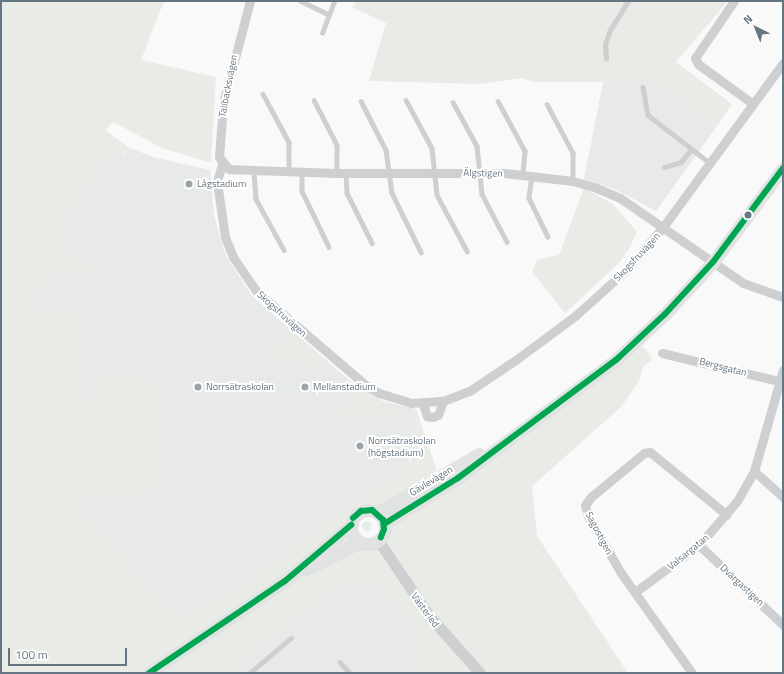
<!DOCTYPE html>
<html>
<head>
<meta charset="utf-8">
<style>
  body { margin:0 }
  #map { position:relative; width:784px; height:674px; overflow:hidden; background:#f9f9f9; font-family:"Titillium Web",sans-serif }
  div>[style] { position:absolute }
  .built>* { inset:0; background:#e8e9e9 }
  .green>* { inset:0; background:#e8ebe6 }
  .round { border-radius:50% }
  .service>* { height:4.5px; margin:-2.25px; padding:0 2.25px; transform-origin:2.25px; border-radius:2.25px; background:#cecfd0 }
  .minor>* { height:9px; margin:-4.5px; padding:0 4.5px; transform-origin:4.5px; border-radius:4.5px; background:#cecfd0 }
  .tertiary>* { height:11px; margin:-5.5px; padding:0 5.5px; transform-origin:5.5px; border-radius:5.5px; background:#cecfd0 }
  .secondary>* { height:13px; margin:-6.5px; padding:0 6.5px; transform-origin:6.5px; border-radius:6.5px; background:#e1e2e2 }
  .secondary>.ring { margin:-6.5px; padding:0; box-sizing:content-box; background:none; border:13px solid #e1e2e2; border-radius:50% }
  .bus-1>* { height:6px; margin:-3px; padding:0 3px; transform-origin:3px; border-radius:3px; background:#00a651 }
  .dots>* { width:11px; height:11px; translate:-50% -50%; box-sizing:border-box; border:2px solid #fff; border-radius:50% }
  span { translate:-50% -50%; white-space:nowrap; text-align:center; line-height:1.15; -webkit-text-stroke:4px #fff; paint-order:stroke }
  .street-label { font-size:10px; color:#657683 }
  .poi-label { font-size:10px; color:#657683 }
  .left { translate:0 -50%; text-align:left }
  .frame { position:absolute; inset:0; border:2px solid #657683; pointer-events:none }
  .north { position:absolute; left:736px; top:8px; width:40px; height:40px; -webkit-text-stroke:3px #fff; paint-order:stroke; rotate:317deg; font-size:11px; font-weight:700; line-height:16px; text-align:center; color:#657683 }
  .north::after { content:''; display:block; margin:auto; width:14px; height:18px; background:#657683; clip-path:polygon(50% 0,100% 100%,50% 72%,0 100%) }
  .scale { position:absolute; left:8px; top:648px; width:119px; height:18px; box-sizing:border-box; border:2px solid #657683; border-top:0; padding-left:5px; font-size:12px; line-height:14px; white-space:nowrap; color:#657683; -webkit-text-stroke:3px #fff; paint-order:stroke }
</style>
</head>
<body>
<div id="map">
  <div class="built">
    <i style="clip-path:polygon(646px 77px,717px 126px,656px 211px,614px 189px,584px 179px,603px 82px)"></i>
    <i style="clip-path:polygon(128px 147px,153px 157px,210px 170px,214px 214px,219px 234px,227px 257px,252px 296px,362px 391px,382px 401px,411px 408px,414px 441px,408px 466px,389px 477px,279px 559px,182px 621px,80px 510px,39px 407px,40px 285px,56px 275px,58px 255px,74px 206px,94px 173px,109px 159px,125px 154px)"></i>
    <i style="clip-path:polygon(378px 581px,419px 633px,428px 669px,432px 673px,241px 673px,237px 668px,245px 657px,273px 634px,323px 597px,353px 584px)"></i>
  </div>
  <div class="green">
    <i style="clip-path:polygon(evenodd,1px 1px,164px 1px,141px 60px,216px 77px,211px 163px,162px 148px,113px 122px,105px 130px,128px 147px,121px 158px,109px 159px,94px 173px,74px 206px,58px 255px,56px 275px,40px 285px,40px 313px,85px 312px,85px 406px,94px 406px,94px 377px,156px 378px,155px 493px,93px 493px,80px 510px,182px 621px,279px 559px,389px 477px,407px 466px,399px 465px,399px 461px,410px 462px,411px 460px,414px 441px,411px 408px,416px 409px,437px 471px,392px 499px,507px 440px,635px 343px,646px 349px,652px 360px,643px 366px,640px 379px,622px 406px,532px 486px,537px 536px,628px 673px,432px 673px,428px 669px,424px 673px,416px 673px,406px 661px,413px 654px,406px 644px,419px 633px,378px 581px,353px 584px,323px 597px,245px 657px,237px 668px,241px 673px,1px 673px,1px 1px,372px 510px,381px 516px,384px 529px,381px 537px,374px 542px,364px 543px,356px 539px,351px 525px,357px 514px,372px 510px)"></i>
    <i style="clip-path:polygon(356px 1px,728px 1px,676px 62px,732px 104px,717px 126px,646px 77px,603px 82px,533px 82px,521px 78px,480px 84px,369px 81px,386px 23px,352px 7px)"></i>
    <i style="clip-path:polygon(584px 188px,613px 204px,637px 232px,629px 249px,619px 263px,565px 313px,532px 272px,537px 260px,559px 255px)"></i>
    <i style="clip-path:polygon(63px 258px,104px 261px,103px 276px,62px 274px)"></i>
    <i style="clip-path:polygon(292px 331px,320px 356px,320px 365px,297px 365px,297px 358px,289px 357px,264px 358px,264px 347px,278px 344px)"></i>
    <i style="clip-path:polygon(352px 383px,382px 401px,382px 409px,399px 409px,399px 415px,322px 416px,319px 413px,339px 412px)"></i>
    <i class="round" style="left:362px;top:521px;width:10px;height:10px"></i>
  </div>
  <div class="service">
    <i style="left:301px;top:1px;width:30px;rotate:26deg"></i>
    <i style="left:322px;top:33px;width:34px;rotate:-69deg"></i>
    <i style="left:606px;top:59px;width:14px;rotate:-94deg"></i>
    <i style="left:605px;top:45px;width:16px;rotate:-72deg"></i>
    <i style="left:610px;top:30px;width:34px;rotate:-58deg"></i>
    <i style="left:643px;top:87px;width:28px;rotate:80deg"></i>
    <i style="left:648px;top:115px;width:78px;rotate:37.7deg"></i>
    <i style="left:263px;top:94px;width:55px;rotate:61.6deg"></i>
    <i style="left:289px;top:142px;width:30px;rotate:90deg"></i>
    <i style="left:314px;top:100px;width:51px;rotate:62.9deg"></i>
    <i style="left:337px;top:145px;width:28px;rotate:90deg"></i>
    <i style="left:406px;top:100px;width:55px;rotate:61.6deg"></i>
    <i style="left:432px;top:148px;width:47px;rotate:83.9deg"></i>
    <i style="left:437px;top:195px;width:64px;rotate:61.8deg"></i>
    <i style="left:361px;top:101px;width:55px;rotate:63deg"></i>
    <i style="left:386px;top:150px;width:43px;rotate:82.1deg"></i>
    <i style="left:392px;top:193px;width:66px;rotate:63.8deg"></i>
    <i style="left:498px;top:101px;width:57px;rotate:61.6deg"></i>
    <i style="left:525px;top:151px;width:24px;rotate:95deg"></i>
    <i style="left:453px;top:102px;width:50px;rotate:61.4deg"></i>
    <i style="left:477px;top:146px;width:48px;rotate:84.1deg"></i>
    <i style="left:482px;top:194px;width:54px;rotate:62.5deg"></i>
    <i style="left:547px;top:104px;width:55px;rotate:62deg"></i>
    <i style="left:573px;top:153px;width:28px;rotate:90deg"></i>
    <i style="left:664px;top:167px;width:18px;rotate:-16deg"></i>
    <i style="left:681px;top:162px;width:16px;rotate:-52deg"></i>
    <i style="left:254px;top:171px;width:28px;rotate:86deg"></i>
    <i style="left:256px;top:199px;width:58px;rotate:61.2deg"></i>
    <i style="left:302px;top:173px;width:18px;rotate:90deg"></i>
    <i style="left:302px;top:191px;width:62px;rotate:64.3deg"></i>
    <i style="left:346px;top:173px;width:20px;rotate:87deg"></i>
    <i style="left:347px;top:193px;width:56px;rotate:63.4deg"></i>
    <i style="left:532px;top:176px;width:22px;rotate:98deg"></i>
    <i style="left:529px;top:198px;width:43px;rotate:64deg"></i>
    <i style="left:340px;top:662px;width:15px;rotate:48deg"></i>
    <i style="left:251px;top:672px;width:52px;rotate:-40.4deg"></i>
  </div>
  <div class="minor">
    <i style="left:250px;top:1px;width:106px;rotate:104.8deg"></i>
    <i style="left:223px;top:103px;width:54px;rotate:94.2deg"></i>
    <i style="left:219px;top:157px;width:16px;rotate:50deg"></i>
    <i style="left:229px;top:169px;width:108px;rotate:2.1deg"></i>
    <i style="left:337px;top:173px;width:167px"></i>
    <i style="left:504px;top:173px;width:69px;rotate:6.6deg"></i>
    <i style="left:573px;top:181px;width:22px;rotate:16deg"></i>
    <i style="left:594px;top:187px;width:28px;rotate:23deg"></i>
    <i style="left:620px;top:198px;width:150px;rotate:34.6deg"></i>
    <i style="left:743px;top:283px;width:42px;rotate:19.3deg"></i>
    <i style="left:734px;top:1px;width:69px;rotate:124.4deg"></i>
    <i style="left:695px;top:58px;width:7px;rotate:63deg"></i>
    <i style="left:698px;top:64px;width:68px;rotate:36deg"></i>
    <i style="left:222px;top:164px;width:19px;rotate:106deg"></i>
    <i style="left:217px;top:182px;width:56px;rotate:81.7deg"></i>
    <i style="left:225px;top:237px;width:22px;rotate:68deg"></i>
    <i style="left:233px;top:257px;width:42px;rotate:55.6deg"></i>
    <i style="left:257px;top:292px;width:146px;rotate:40.6deg"></i>
    <i style="left:368px;top:387px;width:13px;rotate:29deg"></i>
    <i style="left:379px;top:393px;width:34px;rotate:17deg"></i>
    <i style="left:411px;top:403px;width:32px;rotate:-4deg"></i>
    <i style="left:443px;top:401px;width:30px;rotate:-21deg"></i>
    <i style="left:471px;top:390px;width:55px;rotate:-34deg"></i>
    <i style="left:517px;top:359px;width:72px;rotate:-36.6deg"></i>
    <i style="left:575px;top:316px;width:69px;rotate:-42deg"></i>
    <i style="left:626px;top:270px;width:57px;rotate:-49.3deg"></i>
    <i style="left:663px;top:227px;width:203px;rotate:-53.8deg"></i>
    <i style="left:662px;top:353px;width:124px;rotate:13.5deg"></i>
    <i style="left:423px;top:404px;width:13px;rotate:72deg"></i>
    <i style="left:427px;top:416px;width:6px;rotate:9deg"></i>
    <i style="left:433px;top:417px;width:5px;rotate:-22deg"></i>
    <i style="left:438px;top:415px;width:15px;rotate:-70deg"></i>
    <i style="left:754px;top:471px;width:39px;rotate:42deg"></i>
    <i style="left:699px;top:545px;width:116px;rotate:43.6deg"></i>
    <i style="left:635px;top:592px;width:79px;rotate:-36.3deg"></i>
    <i style="left:699px;top:545px;width:58px;rotate:-49.2deg"></i>
    <i style="left:737px;top:501px;width:34px;rotate:-60deg"></i>
    <i style="left:754px;top:471px;width:105px;rotate:-74deg"></i>
    <i style="left:692px;top:673px;width:123px;rotate:-125.4deg"></i>
    <i style="left:621px;top:573px;width:66px;rotate:-120.1deg"></i>
    <i style="left:588px;top:516px;width:11px;rotate:-105deg"></i>
    <i style="left:585px;top:505px;width:10px;rotate:-53deg"></i>
    <i style="left:591px;top:497px;width:69px;rotate:-39.7deg"></i>
    <i style="left:644px;top:453px;width:6px;rotate:-9deg"></i>
    <i style="left:650px;top:452px;width:99px;rotate:39.3deg"></i>
  </div>
  <div class="tertiary">
    <i style="left:378px;top:540px;width:93px;rotate:56deg"></i>
    <i style="left:430px;top:617px;width:75px;rotate:48.2deg"></i>
  </div>
  <div class="secondary">
    <i class="ring" style="left:351px;top:510px;width:21px;height:21px"></i>
    <i style="left:377px;top:513px;width:118px;rotate:-30deg"></i>
    <i style="left:384px;top:524px;width:87px;rotate:-31.9deg"></i>
    <i style="left:458px;top:478px;width:197px;rotate:-36.8deg"></i>
    <i style="left:616px;top:360px;width:67px;rotate:-43.2deg"></i>
    <i style="left:665px;top:314px;width:71px;rotate:-47.3deg"></i>
    <i style="left:713px;top:262px;width:117px;rotate:-53.3deg"></i>
    <i style="left:305px;top:570px;width:62px;rotate:-27deg"></i>
    <i style="left:149px;top:673px;width:164px;rotate:-34.1deg"></i>
    <i style="left:285px;top:581px;width:87px;rotate:-40.3deg"></i>
  </div>
  <div class="bus-1">
    <i style="left:353px;top:518px;width:11px;rotate:-41deg"></i>
    <i style="left:361px;top:511px;width:11px;rotate:-5deg"></i>
    <i style="left:372px;top:510px;width:15px;rotate:42deg"></i>
    <i style="left:383px;top:520px;width:9px;rotate:84deg"></i>
    <i style="left:384px;top:529px;width:9px;rotate:111deg"></i>
    <i style="left:384px;top:524px;width:87px;rotate:-31.9deg"></i>
    <i style="left:458px;top:478px;width:197px;rotate:-36.8deg"></i>
    <i style="left:616px;top:360px;width:67px;rotate:-43.2deg"></i>
    <i style="left:665px;top:314px;width:71px;rotate:-47.3deg"></i>
    <i style="left:713px;top:262px;width:117px;rotate:-53.3deg"></i>
    <i style="left:149px;top:673px;width:164px;rotate:-34.1deg"></i>
    <i style="left:285px;top:581px;width:87px;rotate:-40.3deg"></i>
  </div>
  <div class="dots">
    <i style="left:189px;top:184px;background:#99a4ac"></i>
    <i style="left:748px;top:215px;background:#657683"></i>
    <i style="left:198px;top:387px;background:#99a4ac"></i>
    <i style="left:305px;top:387px;background:#99a4ac"></i>
    <i style="left:360px;top:446px;background:#99a4ac"></i>
  </div>
  <div class="street-label">
    <span style="left:228px;top:86px;rotate:-79deg">Tallbacksvägen</span>
    <span style="left:483px;top:173px;rotate:1deg">Älgstigen</span>
    <span style="left:637px;top:257px;rotate:-47deg">Skogsfruvägen</span>
    <span style="left:282px;top:314px;rotate:42deg">Skogsfruvägen</span>
    <span style="left:723px;top:367px;rotate:14deg">Bergsgatan</span>
    <span style="left:431px;top:481px;rotate:-31deg">Gävlevägen</span>
    <span style="left:599px;top:533px;rotate:62deg">Sagostigen</span>
    <span style="left:688px;top:552px;rotate:-39deg">Valsargatan</span>
    <span style="left:742px;top:585px;rotate:43deg">Dvärgastigen</span>
    <span style="left:425px;top:610px;rotate:54deg">Västerled</span>
  </div>
  <div class="poi-label">
    <span class="left" style="left:197px;top:184px">Lågstadium</span>
    <span class="left" style="left:206px;top:387px">Norrsätraskolan</span>
    <span class="left" style="left:313px;top:387px">Mellanstadium</span>
    <span class="left" style="left:368px;top:446px">Norrsätraskolan<br>(högstadium)</span>
  </div>
  <div class="frame"></div>
  <div class="north">N</div>
  <div class="scale">100 m</div>
</div>
</body>
</html>
